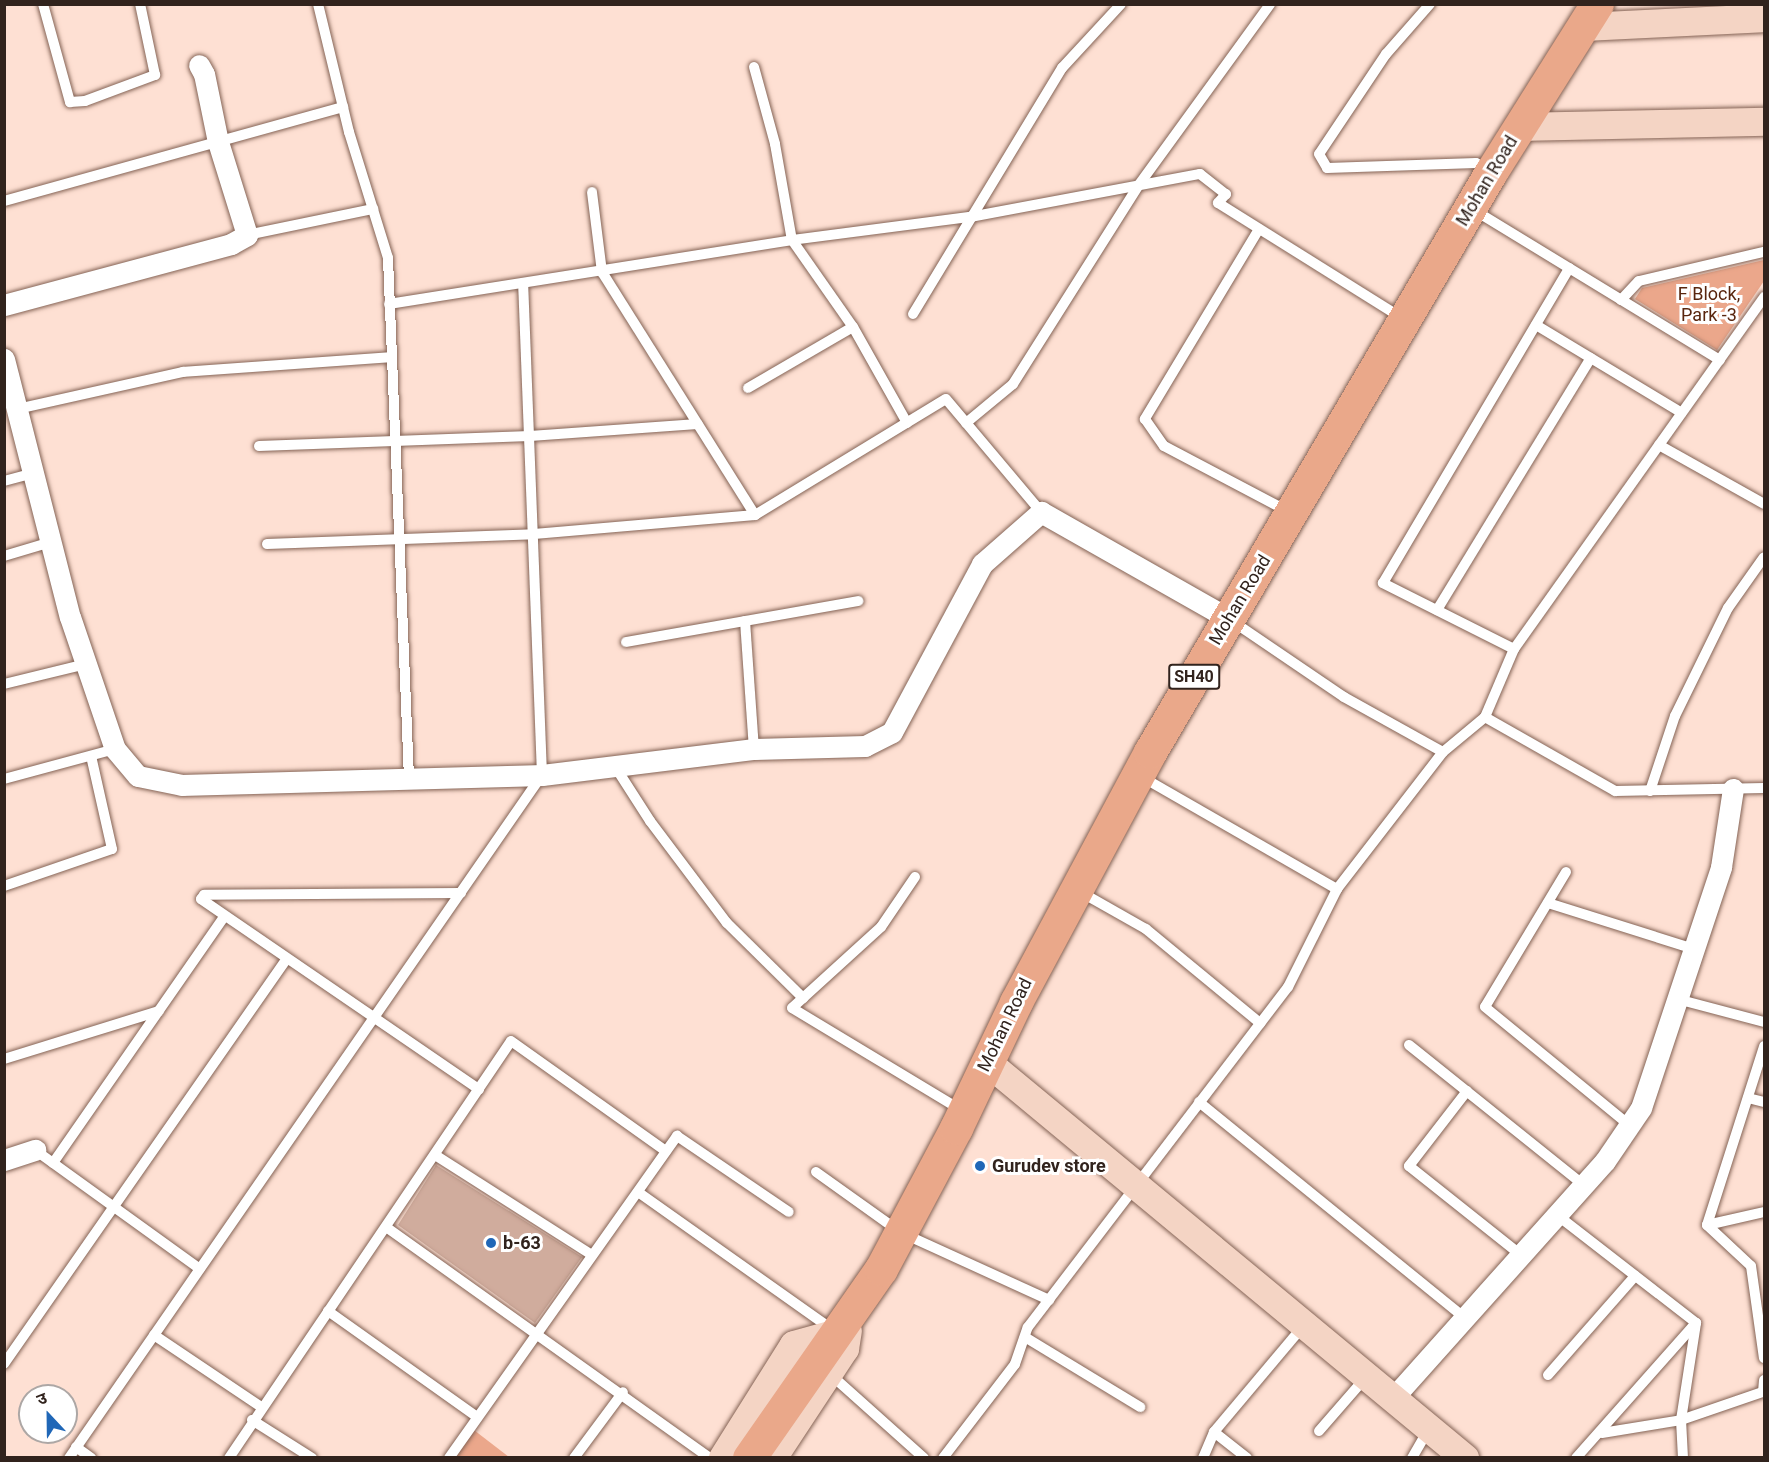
<!DOCTYPE html>
<html>
<head>
<meta charset="utf-8">
<style>
  body { margin:0 }
  #map { position:relative; width:1769px; height:1462px; overflow:hidden; background:#fee0d3; font-family:Roboto,"Noto Sans Devanagari",sans-serif }
  div>[style] { position:absolute }
  .green>* { inset:0; background:#eba78b }
  .building>* { inset:0; background:#d0ac9d }
  .roads { filter:drop-shadow(0 0 2px #846355) drop-shadow(0 0 2px #846355) }
  .lane>* { height:10px; margin:-5px; padding:0 5px; transform-origin:5px; border-radius:5px; background:#fff }
  .street>* { height:21px; margin:-10.5px; padding:0 10.5px; transform-origin:10.5px; border-radius:10.5px; background:#fff }
  .secondary>* { height:28px; margin:-14px; padding:0 14px; transform-origin:14px; border-radius:14px; background:#f4d4c4 }
  .primary>* { height:33px; margin:-16.5px; padding:0 16.5px; transform-origin:16.5px; border-radius:16.5px; background:#eaa88a }
  .dots>* { width:16px; height:16px; translate:-50% -50%; box-sizing:border-box; border:3px solid #fff; border-radius:50% }
  span { translate:-50% -50%; white-space:nowrap; text-align:center; line-height:1.15; -webkit-text-stroke:6px #fff; paint-order:stroke }
  .shield-label span { padding:2px 4px; background:#fff; border:2px solid; border-radius:4px; -webkit-text-stroke-width:0 }
  .shield-label { font-size:16px; color:#31231d; font-weight:700 }
  .street-label { font-size:18px; color:#31231d }
  .park-label { font-size:18px; color:#59260e }
  .poi-label { font-size:18px; color:#31231d; font-weight:700 }
  .left { translate:0 -50%; text-align:left }
  .frame { position:absolute; inset:0; border:6px solid #31231d; pointer-events:none }
  .north { position:absolute; left:18px; top:1384px; width:60px; height:60px; box-sizing:border-box; background:#fff; border:2px solid #ada7a5; border-radius:50%; rotate:338deg; font-size:16px; font-weight:700; line-height:24px; text-align:center; color:#31231d }
  .north::after { content:''; display:block; margin:auto; width:21px; height:27px; background:#2067b7; clip-path:polygon(50% 0,100% 100%,50% 72%,0 100%) }
</style>
</head>
<body>
<div id="map">
  <div class="green">
    <i style="clip-path:polygon(1764px 260px,1764px 281px,1717px 350px,1635px 299px,1642px 288px)"></i>
    <i style="clip-path:polygon(470px 1427px,509px 1457px,452px 1458px)"></i>
  </div>
  <div class="building">
    <i style="clip-path:polygon(436px 1165px,582px 1257px,535px 1323px,398px 1225px)"></i>
  </div>
  <div class="roads">
    <div class="lane">
      <i style="left:43px;top:4px;width:102px;rotate:74.6deg"></i>
      <i style="left:70px;top:102px;width:15px;rotate:-4deg"></i>
      <i style="left:85px;top:101px;width:75px;rotate:-20.4deg"></i>
      <i style="left:155px;top:75px;width:73px;rotate:-101.9deg"></i>
      <i style="left:318px;top:4px;width:132px;rotate:76.4deg"></i>
      <i style="left:349px;top:132px;width:132px;rotate:72.8deg"></i>
      <i style="left:388px;top:258px;width:521px;rotate:87.69deg"></i>
      <i style="left:1430px;top:4px;width:67px;rotate:131.3deg"></i>
      <i style="left:1386px;top:54px;width:120px;rotate:123.8deg"></i>
      <i style="left:1319px;top:154px;width:16px;rotate:60deg"></i>
      <i style="left:1327px;top:168px;width:149px;rotate:-1.9deg"></i>
      <i style="left:1476px;top:163px;width:14px;rotate:34deg"></i>
      <i style="left:754px;top:67px;width:80px;rotate:74.7deg"></i>
      <i style="left:775px;top:144px;width:97px;rotate:80deg"></i>
      <i style="left:792px;top:240px;width:106px;rotate:55deg"></i>
      <i style="left:853px;top:327px;width:110px;rotate:60.6deg"></i>
      <i style="left:592px;top:192px;width:81px;rotate:82.9deg"></i>
      <i style="left:602px;top:272px;width:287px;rotate:57.8deg"></i>
      <i style="left:4px;top:201px;width:352px;rotate:-15.5deg"></i>
      <i style="left:1474px;top:210px;width:288px;rotate:31.4deg"></i>
      <i style="left:1259px;top:229px;width:222px;rotate:121deg"></i>
      <i style="left:1145px;top:419px;width:33px;rotate:55deg"></i>
      <i style="left:1164px;top:446px;width:141px;rotate:27.8deg"></i>
      <i style="left:247px;top:235px;width:129px;rotate:-11.7deg"></i>
      <i style="left:1621px;top:300px;width:26px;rotate:-47deg"></i>
      <i style="left:1639px;top:281px;width:128px;rotate:-13.1deg"></i>
      <i style="left:389px;top:304px;width:408px;rotate:-9deg"></i>
      <i style="left:792px;top:240px;width:179px;rotate:-7.4deg"></i>
      <i style="left:970px;top:217px;width:234px;rotate:-10.6deg"></i>
      <i style="left:1200px;top:174px;width:33px;rotate:38deg"></i>
      <i style="left:1226px;top:194px;width:12px;rotate:132deg"></i>
      <i style="left:1218px;top:203px;width:217px;rotate:32deg"></i>
      <i style="left:913px;top:314px;width:288px;rotate:-58.8deg"></i>
      <i style="left:1062px;top:68px;width:87px;rotate:-47.3deg"></i>
      <i style="left:1536px;top:325px;width:170px;rotate:31.1deg"></i>
      <i style="left:748px;top:388px;width:121px;rotate:-30.2deg"></i>
      <i style="left:17px;top:409px;width:170px;rotate:-12.6deg"></i>
      <i style="left:183px;top:372px;width:209px;rotate:-4.1deg"></i>
      <i style="left:966px;top:423px;width:61px;rotate:-39.7deg"></i>
      <i style="left:1013px;top:384px;width:234px;rotate:-57.7deg"></i>
      <i style="left:1138px;top:186px;width:225px;rotate:-54deg"></i>
      <i style="left:1659px;top:445px;width:120px;rotate:29.3deg"></i>
      <i style="left:259px;top:446px;width:271px;rotate:-2.1deg"></i>
      <i style="left:530px;top:436px;width:168px;rotate:-4.1deg"></i>
      <i style="left:4px;top:481px;width:30px;rotate:-15deg"></i>
      <i style="left:267px;top:544px;width:267px;rotate:-2.1deg"></i>
      <i style="left:534px;top:534px;width:222px;rotate:-4.9deg"></i>
      <i style="left:755px;top:515px;width:223px;rotate:-31.3deg"></i>
      <i style="left:946px;top:399px;width:148px;rotate:49.9deg"></i>
      <i style="left:4px;top:556px;width:49px;rotate:-16.6deg"></i>
      <i style="left:1437px;top:610px;width:295px;rotate:-58.6deg"></i>
      <i style="left:745px;top:621px;width:128px;rotate:86deg"></i>
      <i style="left:1232px;top:621px;width:135px;rotate:34.2deg"></i>
      <i style="left:1344px;top:697px;width:113px;rotate:29.1deg"></i>
      <i style="left:626px;top:642px;width:236px;rotate:-10deg"></i>
      <i style="left:1514px;top:649px;width:147px;rotate:-153.3deg"></i>
      <i style="left:1383px;top:583px;width:366px;rotate:-59.4deg"></i>
      <i style="left:4px;top:684px;width:84px;rotate:-13.7deg"></i>
      <i style="left:1485px;top:717px;width:150px;rotate:29.6deg"></i>
      <i style="left:1615px;top:791px;width:149px;rotate:-1.2deg"></i>
      <i style="left:616px;top:768px;width:63px;rotate:57.3deg"></i>
      <i style="left:650px;top:821px;width:128px;rotate:53deg"></i>
      <i style="left:727px;top:923px;width:107px;rotate:44.6deg"></i>
      <i style="left:1142px;top:777px;width:225px;rotate:29.9deg"></i>
      <i style="left:4px;top:779px;width:115px;rotate:-15.1deg"></i>
      <i style="left:1650px;top:791px;width:79px;rotate:-71.6deg"></i>
      <i style="left:1675px;top:716px;width:120px;rotate:-63.9deg"></i>
      <i style="left:1728px;top:608px;width:62px;rotate:-54.8deg"></i>
      <i style="left:1566px;top:872px;width:157px;rotate:121deg"></i>
      <i style="left:1485px;top:1007px;width:186px;rotate:39.3deg"></i>
      <i style="left:915px;top:877px;width:60px;rotate:124.2deg"></i>
      <i style="left:881px;top:927px;width:120px;rotate:137.7deg"></i>
      <i style="left:792px;top:1008px;width:197px;rotate:31.1deg"></i>
      <i style="left:4px;top:886px;width:114px;rotate:-18.9deg"></i>
      <i style="left:112px;top:849px;width:95px;rotate:-102.7deg"></i>
      <i style="left:1079px;top:891px;width:77px;rotate:29.6deg"></i>
      <i style="left:1146px;top:929px;width:148px;rotate:39.5deg"></i>
      <i style="left:461px;top:893px;width:257px;rotate:179.6deg"></i>
      <i style="left:204px;top:895px;width:5px;rotate:127deg"></i>
      <i style="left:201px;top:899px;width:337px;rotate:34.4deg"></i>
      <i style="left:1548px;top:903px;width:153px;rotate:17.5deg"></i>
      <i style="left:1677px;top:999px;width:90px;rotate:14.8deg"></i>
      <i style="left:1409px;top:1045px;width:224px;rotate:38.7deg"></i>
      <i style="left:4px;top:1059px;width:162px;rotate:-17.2deg"></i>
      <i style="left:1467px;top:1091px;width:95px;rotate:127.7deg"></i>
      <i style="left:1409px;top:1166px;width:143px;rotate:38.5deg"></i>
      <i style="left:1748px;top:1098px;width:16px;rotate:14deg"></i>
      <i style="left:1199px;top:1102px;width:343px;rotate:39.1deg"></i>
      <i style="left:35px;top:1150px;width:203px;rotate:35.8deg"></i>
      <i style="left:435px;top:1155px;width:186px;rotate:32.5deg"></i>
      <i style="left:53px;top:1163px;width:300px;rotate:-55.2deg"></i>
      <i style="left:816px;top:1172px;width:103px;rotate:35.5deg"></i>
      <i style="left:900px;top:1232px;width:164px;rotate:24.5deg"></i>
      <i style="left:638px;top:1192px;width:239px;rotate:35.3deg"></i>
      <i style="left:1557px;top:1215px;width:176px;rotate:37.8deg"></i>
      <i style="left:1707px;top:1225px;width:188px;rotate:-72.3deg"></i>
      <i style="left:1707px;top:1225px;width:60px;rotate:43deg"></i>
      <i style="left:1751px;top:1266px;width:93px;rotate:82deg"></i>
      <i style="left:1707px;top:1225px;width:58px;rotate:-12.8deg"></i>
      <i style="left:386px;top:1227px;width:398px;rotate:35.5deg"></i>
      <i style="left:328px;top:1311px;width:183px;rotate:35.4deg"></i>
      <i style="left:154px;top:1335px;width:129px;rotate:33.9deg"></i>
      <i style="left:1025px;top:1337px;width:135px;rotate:31.3deg"></i>
      <i style="left:4px;top:1364px;width:494px;rotate:-55.1deg"></i>
      <i style="left:830px;top:1374px;width:126px;rotate:41.8deg"></i>
      <i style="left:1548px;top:1375px;width:132px;rotate:-48.7deg"></i>
      <i style="left:252px;top:1420px;width:71px;rotate:32.3deg"></i>
      <i style="left:1319px;top:1431px;width:72px;rotate:-49deg"></i>
      <i style="left:1214px;top:1432px;width:42px;rotate:38.2deg"></i>
      <i style="left:1602px;top:1433px;width:80px;rotate:-9.3deg"></i>
      <i style="left:1681px;top:1420px;width:87px;rotate:-18.9deg"></i>
      <i style="left:1763px;top:1392px;width:12px;rotate:-85deg"></i>
      <i style="left:76px;top:1447px;width:19px;rotate:36deg"></i>
      <i style="left:69px;top:1458px;width:831px;rotate:-55.3deg"></i>
      <i style="left:542px;top:775px;width:491px;rotate:-92.2deg"></i>
      <i style="left:229px;top:1458px;width:503px;rotate:-55.93deg"></i>
      <i style="left:511px;top:1041px;width:190px;rotate:35.4deg"></i>
      <i style="left:449px;top:1458px;width:395px;rotate:-54.7deg"></i>
      <i style="left:677px;top:1136px;width:135px;rotate:34.2deg"></i>
      <i style="left:574px;top:1458px;width:82px;rotate:-53.4deg"></i>
      <i style="left:943px;top:1458px;width:118px;rotate:-52.5deg"></i>
      <i style="left:1015px;top:1364px;width:39px;rotate:-71deg"></i>
      <i style="left:1028px;top:1327px;width:428px;rotate:-52.6deg"></i>
      <i style="left:1288px;top:987px;width:110px;rotate:-63.4deg"></i>
      <i style="left:1337px;top:889px;width:173px;rotate:-52.3deg"></i>
      <i style="left:1443px;top:752px;width:55px;rotate:-39.8deg"></i>
      <i style="left:1485px;top:717px;width:74px;rotate:-66.9deg"></i>
      <i style="left:1514px;top:649px;width:432px;rotate:-54.6deg"></i>
      <i style="left:1203px;top:1458px;width:28px;rotate:-67deg"></i>
      <i style="left:1214px;top:1432px;width:140px;rotate:-49.9deg"></i>
      <i style="left:1412px;top:1458px;width:34px;rotate:-60deg"></i>
      <i style="left:1576px;top:1458px;width:181px;rotate:-48.4deg"></i>
      <i style="left:1683px;top:1458px;width:38px;rotate:-93deg"></i>
      <i style="left:1681px;top:1420px;width:98px;rotate:-81.2deg"></i>
    </div>
    <div class="street">
      <i style="left:4px;top:305px;width:235px;rotate:-15deg"></i>
      <i style="left:231px;top:244px;width:18px;rotate:-29deg"></i>
      <i style="left:247px;top:235px;width:97px;rotate:-107.3deg"></i>
      <i style="left:218px;top:142px;width:69px;rotate:-101.6deg"></i>
      <i style="left:204px;top:74px;width:10px;rotate:-119deg"></i>
      <i style="left:4px;top:359px;width:266px;rotate:75.7deg"></i>
      <i style="left:70px;top:617px;width:139px;rotate:71.2deg"></i>
      <i style="left:115px;top:749px;width:35px;rotate:50deg"></i>
      <i style="left:138px;top:776px;width:45px;rotate:11.6deg"></i>
      <i style="left:182px;top:785px;width:360px;rotate:-1.6deg"></i>
      <i style="left:542px;top:775px;width:214px;rotate:-7deg"></i>
      <i style="left:754px;top:749px;width:111px;rotate:-1.5deg"></i>
      <i style="left:865px;top:746px;width:30px;rotate:-27deg"></i>
      <i style="left:892px;top:732px;width:191px;rotate:-61.8deg"></i>
      <i style="left:982px;top:564px;width:79px;rotate:-41.4deg"></i>
      <i style="left:1041px;top:512px;width:216px;rotate:29.6deg"></i>
      <i style="left:4px;top:1160px;width:33px;rotate:-18deg"></i>
      <i style="left:1393px;top:1398px;width:318px;rotate:-48.2deg"></i>
      <i style="left:1605px;top:1161px;width:64px;rotate:-55.8deg"></i>
      <i style="left:1641px;top:1108px;width:254px;rotate:-71.6deg"></i>
      <i style="left:1721px;top:867px;width:79px;rotate:-81.3deg"></i>
    </div>
    <div class="secondary">
      <i style="left:1583px;top:27px;width:181px;rotate:-2.8deg"></i>
      <i style="left:1520px;top:127px;width:244px;rotate:-1.2deg"></i>
      <i style="left:987px;top:1062px;width:621px;rotate:39.64deg"></i>
      <i style="left:723px;top:1458px;width:133px;rotate:-57.9deg"></i>
      <i style="left:794px;top:1345px;width:46px;rotate:-15.3deg"></i>
      <i style="left:773px;top:1458px;width:131px;rotate:-56.6deg"></i>
      <i style="left:845px;top:1349px;width:18px;rotate:-81deg"></i>
    </div>
    <div class="primary">
      <i style="left:749px;top:1458px;width:231px;rotate:-55.1deg"></i>
      <i style="left:881px;top:1269px;width:160px;rotate:-62deg"></i>
      <i style="left:956px;top:1128px;width:140px;rotate:-64.5deg"></i>
      <i style="left:1016px;top:1002px;width:284px;rotate:-61.8deg"></i>
      <i style="left:1150px;top:752px;width:673px;rotate:-59.55deg"></i>
      <i style="left:1491px;top:172px;width:199px;rotate:-57.8deg"></i>
    </div>
  </div>
  <div class="dots">
    <i style="left:980px;top:1166px;background:#2067b7"></i>
    <i style="left:491px;top:1243px;background:#2067b7"></i>
  </div>
  <div class="shield-label">
    <span style="left:1194px;top:677px">SH40</span>
  </div>
  <div class="street-label">
    <span style="left:1487px;top:181px;rotate:-59deg">Mohan Road</span>
    <span style="left:1240px;top:600px;rotate:-59deg">Mohan Road</span>
    <span style="left:1005px;top:1025px;rotate:-64deg">Mohan Road</span>
  </div>
  <div class="park-label">
    <span style="left:1709px;top:305px">F Block,<br>Park -3</span>
  </div>
  <div class="poi-label">
    <span class="left" style="left:992px;top:1166px">Gurudev store</span>
    <span class="left" style="left:503px;top:1243px">b-63</span>
  </div>
  <div class="frame"></div>
  <div class="north">उ</div>
</div>
</body>
</html>
